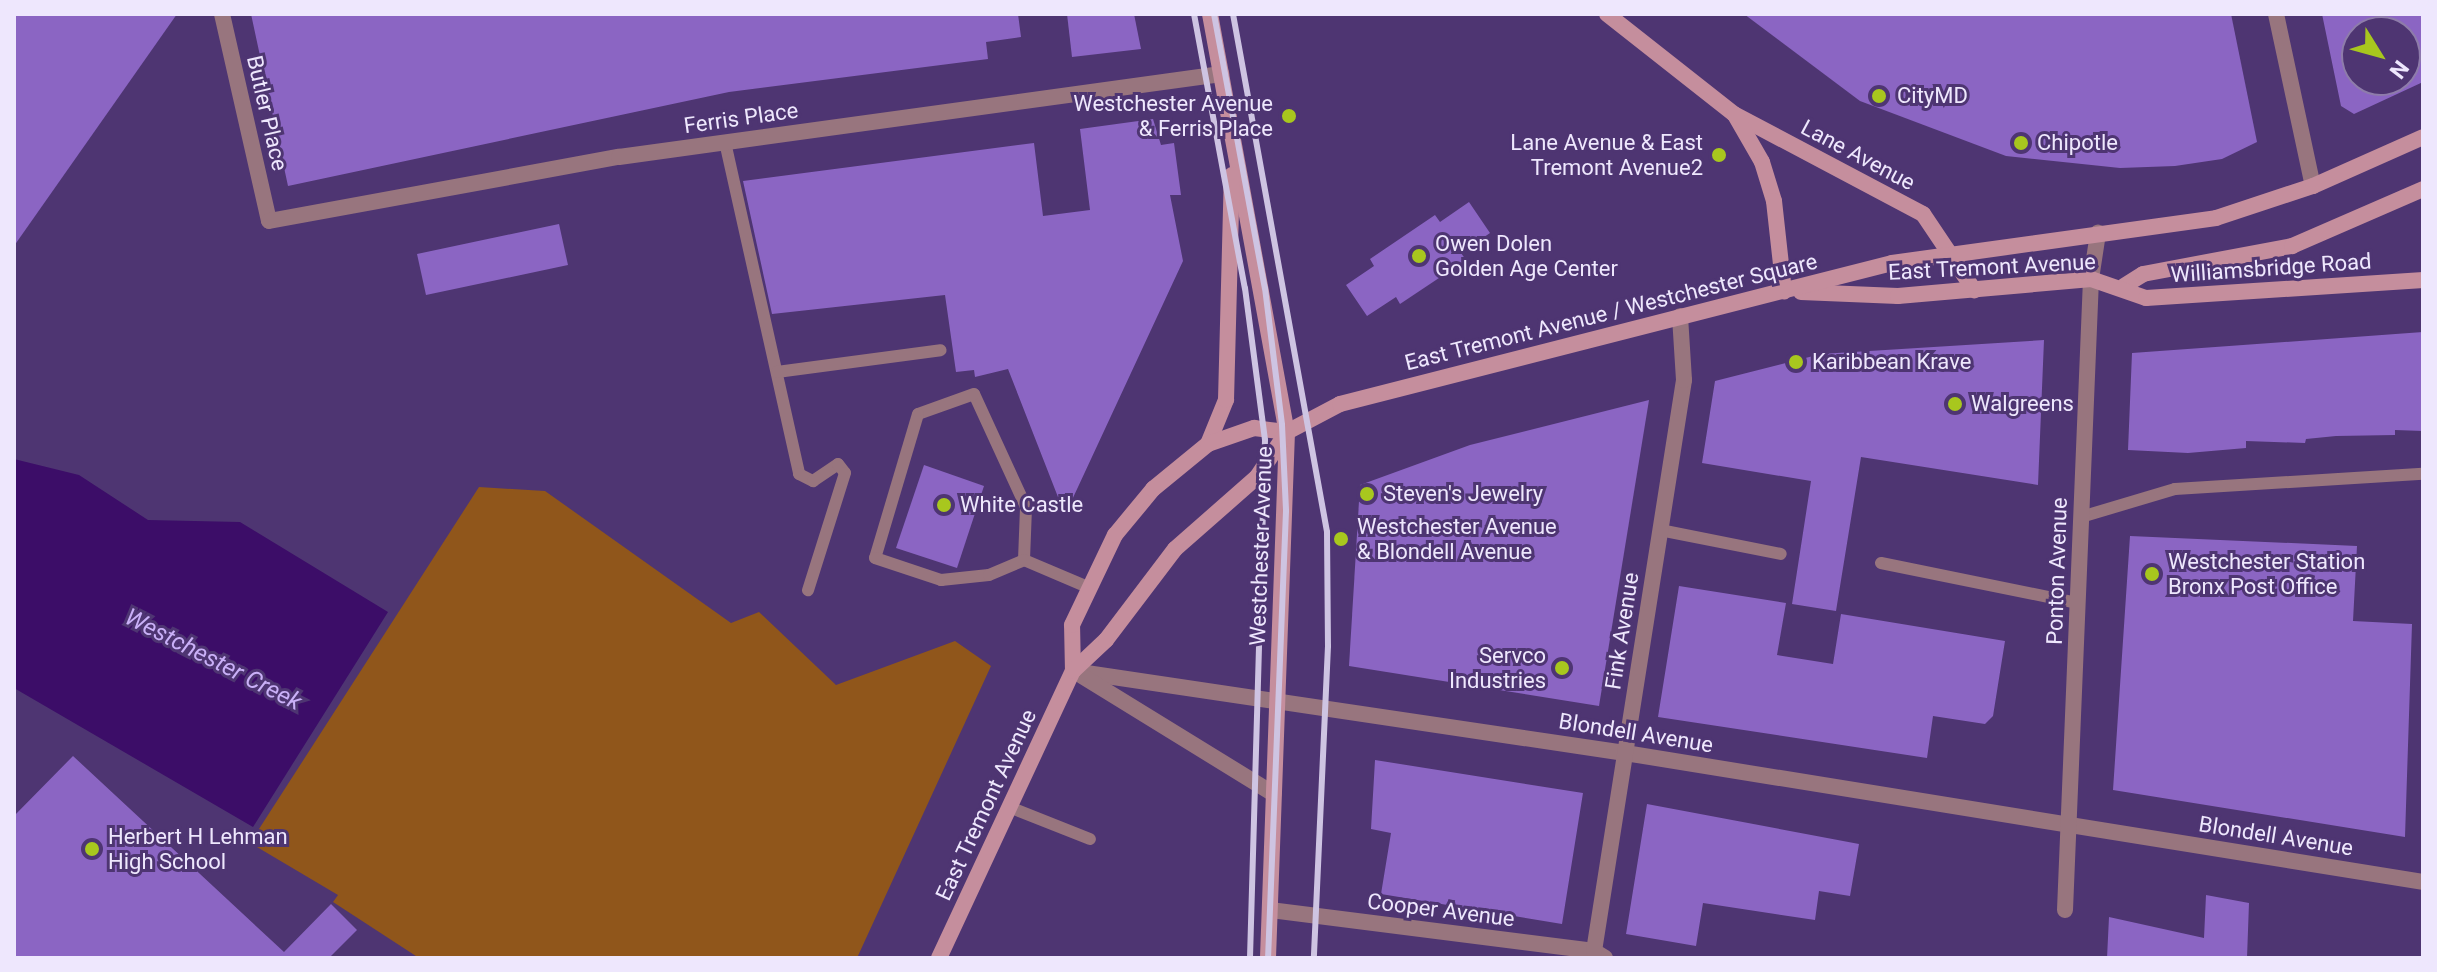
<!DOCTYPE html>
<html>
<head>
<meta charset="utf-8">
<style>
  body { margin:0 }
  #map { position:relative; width:2437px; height:972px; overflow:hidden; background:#4e3572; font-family:Roboto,sans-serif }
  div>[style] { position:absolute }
  .green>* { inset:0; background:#90561b }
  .water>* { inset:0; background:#3c0d68 }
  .building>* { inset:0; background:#8b65c3 }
  .service>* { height:12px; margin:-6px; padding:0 6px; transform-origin:6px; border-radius:6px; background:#98757e }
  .minor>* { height:16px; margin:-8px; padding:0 8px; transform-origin:8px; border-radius:8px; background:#98757e }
  .secondary>* { height:16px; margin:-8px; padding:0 8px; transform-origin:8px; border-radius:8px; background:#c58e9d }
  .rail>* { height:6px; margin:-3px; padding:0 3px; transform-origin:3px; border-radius:3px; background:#cec4e2 }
  .dots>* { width:22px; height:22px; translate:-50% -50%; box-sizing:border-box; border:4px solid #4e3572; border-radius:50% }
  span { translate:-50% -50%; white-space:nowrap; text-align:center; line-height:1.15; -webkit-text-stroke:6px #4e3572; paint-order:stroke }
  .poi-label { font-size:22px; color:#eee7fd }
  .left { translate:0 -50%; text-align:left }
  .right { translate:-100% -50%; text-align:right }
  .street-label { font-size:22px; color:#eee7fd }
  .water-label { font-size:24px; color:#cab0f8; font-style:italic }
  .frame { position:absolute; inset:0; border:16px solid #eee7fd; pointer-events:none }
  .north { position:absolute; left:2341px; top:16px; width:80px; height:80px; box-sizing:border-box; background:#4e3572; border:2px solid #8e7caa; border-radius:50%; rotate:127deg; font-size:22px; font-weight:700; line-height:32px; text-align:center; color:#eee7fd }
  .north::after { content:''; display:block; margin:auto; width:28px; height:36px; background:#a8c71e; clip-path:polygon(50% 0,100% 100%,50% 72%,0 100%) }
</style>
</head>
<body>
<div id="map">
  <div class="green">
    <i style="clip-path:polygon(479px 487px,545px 491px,731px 623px,759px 612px,836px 685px,955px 641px,991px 666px,857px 958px,419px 958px,333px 902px,338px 895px,250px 843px)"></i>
  </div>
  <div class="water">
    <i style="clip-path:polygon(14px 459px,79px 475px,148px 520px,240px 522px,388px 612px,253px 827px,14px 688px)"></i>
  </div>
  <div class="building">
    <i style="clip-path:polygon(14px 14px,177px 14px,14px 246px)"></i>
    <i style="clip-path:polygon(251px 14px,1018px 14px,1021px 37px,986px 42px,988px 59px,729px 92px,288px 186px)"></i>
    <i style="clip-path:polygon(1067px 14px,1134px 14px,1141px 49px,1072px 57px)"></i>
    <i style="clip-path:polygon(1744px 14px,2231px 14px,2257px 142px,2222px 159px,2175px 166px,2120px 168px,2006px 156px,1860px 101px)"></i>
    <i style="clip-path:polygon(evenodd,2322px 14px,2423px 14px,2423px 82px,2354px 114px,2341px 106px,2322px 14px,2357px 32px,2405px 32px,2405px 80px,2357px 80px,2357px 32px)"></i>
    <i style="clip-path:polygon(1153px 119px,1161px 145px,1174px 143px,1181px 195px,1170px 195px,1183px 261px,1065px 515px,1008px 369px,975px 377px,974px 370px,956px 372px,945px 295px,772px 314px,743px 181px,1034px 143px,1043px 216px,1090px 210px,1080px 129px)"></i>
    <i style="clip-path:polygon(1469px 202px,1490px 233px,1461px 253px,1466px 260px,1400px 304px,1396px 297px,1367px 316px,1346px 285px,1374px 266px,1370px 259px,1435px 215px,1440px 222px)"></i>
    <i style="clip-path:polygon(559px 224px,568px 265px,426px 295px,417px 254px)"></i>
    <i style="clip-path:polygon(2423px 332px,2423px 431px,2395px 430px,2395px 435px,2336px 436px,2306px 439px,2305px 443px,2246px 441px,2246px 448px,2188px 453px,2128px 450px,2132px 353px)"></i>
    <i style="clip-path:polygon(2044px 340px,2038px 485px,1861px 457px,1836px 611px,1792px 604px,1811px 481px,1702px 463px,1715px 381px,1821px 354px)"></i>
    <i style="clip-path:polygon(1649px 400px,1599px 706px,1349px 666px,1360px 485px,1470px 445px)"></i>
    <i style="clip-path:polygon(924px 465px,984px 486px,957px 568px,896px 548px)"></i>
    <i style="clip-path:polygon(2130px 536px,2357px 546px,2353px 621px,2412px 624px,2405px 837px,2113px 790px)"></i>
    <i style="clip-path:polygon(1679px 586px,1786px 603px,1777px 655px,1833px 664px,1841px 614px,2005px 641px,1993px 716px,1985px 724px,1933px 716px,1927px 758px,1658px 717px)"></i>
    <i style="clip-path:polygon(73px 756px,284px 952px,331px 904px,357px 930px,329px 958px,14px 958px,14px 816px)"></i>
    <i style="clip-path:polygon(1375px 760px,1583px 793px,1562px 924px,1381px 894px,1391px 833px,1371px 829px)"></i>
    <i style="clip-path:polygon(1647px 804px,1859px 844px,1850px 896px,1819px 891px,1815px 920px,1703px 903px,1696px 946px,1626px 934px)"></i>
    <i style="clip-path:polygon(2206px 895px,2249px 903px,2247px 958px,2107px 958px,2109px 917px,2204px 938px)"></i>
  </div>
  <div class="service">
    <i style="left:725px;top:142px;width:340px;rotate:77.4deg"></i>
    <i style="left:799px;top:474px;width:16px;rotate:27deg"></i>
    <i style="left:813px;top:481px;width:30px;rotate:-34deg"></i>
    <i style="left:838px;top:464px;width:11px;rotate:52deg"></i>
    <i style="left:845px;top:473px;width:123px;rotate:107.5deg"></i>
    <i style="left:777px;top:372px;width:165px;rotate:-7.6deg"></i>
    <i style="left:2081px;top:517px;width:98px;rotate:-16.6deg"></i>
    <i style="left:2175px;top:489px;width:248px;rotate:-3.5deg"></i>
    <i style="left:1660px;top:530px;width:123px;rotate:11.2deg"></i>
    <i style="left:1024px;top:560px;width:53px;rotate:-87.8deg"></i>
    <i style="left:1026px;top:507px;width:124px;rotate:-114.7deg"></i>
    <i style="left:974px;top:394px;width:59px;rotate:160.3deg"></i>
    <i style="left:918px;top:414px;width:150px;rotate:106.6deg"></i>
    <i style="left:875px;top:558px;width:70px;rotate:18.4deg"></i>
    <i style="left:941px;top:580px;width:48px;rotate:-5.9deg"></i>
    <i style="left:989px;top:575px;width:38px;rotate:-23deg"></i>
    <i style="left:1024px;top:560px;width:72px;rotate:23deg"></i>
    <i style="left:1881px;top:563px;width:201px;rotate:11.5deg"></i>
    <i style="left:1009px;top:807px;width:87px;rotate:21.6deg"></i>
  </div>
  <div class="minor">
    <i style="left:222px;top:14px;width:212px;rotate:77.2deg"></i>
    <i style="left:269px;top:221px;width:356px;rotate:-10.4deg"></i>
    <i style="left:619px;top:157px;width:608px;rotate:-7.85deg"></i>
    <i style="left:2276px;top:14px;width:176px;rotate:77.9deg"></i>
    <i style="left:1073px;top:671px;width:558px;rotate:8.45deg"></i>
    <i style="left:1625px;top:753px;width:808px;rotate:9.18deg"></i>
    <i style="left:1082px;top:676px;width:225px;rotate:31.6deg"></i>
    <i style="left:1270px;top:910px;width:327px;rotate:7.2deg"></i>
    <i style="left:1594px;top:951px;width:13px;rotate:32deg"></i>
    <i style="left:2065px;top:910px;width:632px;rotate:-87.64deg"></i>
    <i style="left:2091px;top:279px;width:47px;rotate:-81.3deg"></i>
    <i style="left:1594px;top:951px;width:578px;rotate:-81.04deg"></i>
    <i style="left:1684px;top:380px;width:64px;rotate:-93.6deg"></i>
  </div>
  <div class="secondary">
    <i style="left:1210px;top:14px;width:425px;rotate:79.6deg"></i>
    <i style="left:1287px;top:432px;width:526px;rotate:92.07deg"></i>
    <i style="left:1607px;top:14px;width:162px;rotate:38.2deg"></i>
    <i style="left:1734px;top:114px;width:214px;rotate:27.9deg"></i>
    <i style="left:1923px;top:214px;width:92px;rotate:56.1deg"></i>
    <i style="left:1735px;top:115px;width:54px;rotate:60.1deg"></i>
    <i style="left:1762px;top:162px;width:41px;rotate:72.9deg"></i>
    <i style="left:1774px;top:201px;width:91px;rotate:83.7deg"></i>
    <i style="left:2124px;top:286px;width:22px;rotate:-32deg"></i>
    <i style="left:2143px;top:274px;width:152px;rotate:-10.6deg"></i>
    <i style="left:2292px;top:246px;width:143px;rotate:-23.5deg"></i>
    <i style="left:1801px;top:292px;width:97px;rotate:2.4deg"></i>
    <i style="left:1898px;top:296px;width:194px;rotate:-5deg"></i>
    <i style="left:2091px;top:279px;width:58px;rotate:19.1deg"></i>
    <i style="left:2146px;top:298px;width:278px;rotate:-3.7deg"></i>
    <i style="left:1208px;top:444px;width:48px;rotate:-67.8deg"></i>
    <i style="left:1226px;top:400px;width:225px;rotate:-88.5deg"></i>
    <i style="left:1073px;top:671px;width:46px;rotate:-91.2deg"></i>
    <i style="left:1072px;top:625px;width:100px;rotate:-64.5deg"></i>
    <i style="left:1115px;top:535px;width:60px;rotate:-50.4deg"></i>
    <i style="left:1153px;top:489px;width:71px;rotate:-39.3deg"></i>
    <i style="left:1208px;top:444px;width:49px;rotate:-19.2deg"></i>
    <i style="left:1254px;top:428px;width:33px;rotate:7deg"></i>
    <i style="left:939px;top:958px;width:317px;rotate:-65deg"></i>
    <i style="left:1073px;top:671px;width:45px;rotate:-43.2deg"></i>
    <i style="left:1106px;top:640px;width:114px;rotate:-52.8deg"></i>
    <i style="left:1175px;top:549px;width:109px;rotate:-41.3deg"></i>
    <i style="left:1257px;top:477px;width:54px;rotate:-56.3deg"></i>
    <i style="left:1287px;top:432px;width:60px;rotate:-27.8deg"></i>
    <i style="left:1340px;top:404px;width:570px;rotate:-14.33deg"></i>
    <i style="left:1892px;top:263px;width:327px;rotate:-7.9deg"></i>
    <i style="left:2216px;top:218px;width:102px;rotate:-18.3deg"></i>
    <i style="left:2313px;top:186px;width:120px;rotate:-24deg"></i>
  </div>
  <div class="rail">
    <i style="left:1194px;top:14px;width:279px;rotate:79.5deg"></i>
    <i style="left:1245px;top:288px;width:153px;rotate:82.5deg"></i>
    <i style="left:1265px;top:440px;width:518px;rotate:91.66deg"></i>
    <i style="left:1214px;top:14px;width:279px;rotate:79.5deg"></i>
    <i style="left:1265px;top:288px;width:138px;rotate:82.9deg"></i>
    <i style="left:1282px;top:425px;width:86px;rotate:87.3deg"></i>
    <i style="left:1286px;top:511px;width:447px;rotate:92.3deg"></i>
    <i style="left:1233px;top:14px;width:526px;rotate:79.71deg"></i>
    <i style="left:1327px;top:532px;width:114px;rotate:89.5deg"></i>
    <i style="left:1328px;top:646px;width:312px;rotate:92.6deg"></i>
  </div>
  <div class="dots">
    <i style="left:1879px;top:96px;background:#a8c71e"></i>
    <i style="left:1289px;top:116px;background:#a8c71e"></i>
    <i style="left:2021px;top:143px;background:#a8c71e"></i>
    <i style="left:1719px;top:155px;background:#a8c71e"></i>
    <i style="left:1419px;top:256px;background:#a8c71e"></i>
    <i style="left:1796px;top:362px;background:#a8c71e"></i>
    <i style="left:1955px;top:404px;background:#a8c71e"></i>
    <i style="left:1367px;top:494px;background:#a8c71e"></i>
    <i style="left:944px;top:505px;background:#a8c71e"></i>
    <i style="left:1341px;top:539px;background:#a8c71e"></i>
    <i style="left:2152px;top:574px;background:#a8c71e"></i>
    <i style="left:1562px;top:668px;background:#a8c71e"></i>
    <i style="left:92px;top:849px;background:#a8c71e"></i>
  </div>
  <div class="poi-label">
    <span class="left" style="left:1897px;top:96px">CityMD</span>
    <span class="right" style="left:1273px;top:116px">Westchester Avenue<br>&amp; Ferris Place</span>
    <span class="right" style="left:1703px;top:155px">Lane Avenue &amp; East<br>Tremont Avenue2</span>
    <span class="left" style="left:2037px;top:143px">Chipotle</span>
    <span class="left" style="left:1435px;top:256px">Owen Dolen<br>Golden Age Center</span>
    <span class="left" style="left:1812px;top:362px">Karibbean Krave</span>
    <span class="left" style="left:1971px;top:404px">Walgreens</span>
    <span class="left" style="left:1383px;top:494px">Steven's Jewelry</span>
    <span class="left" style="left:960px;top:505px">White Castle</span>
    <span class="left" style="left:1357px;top:539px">Westchester Avenue<br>&amp; Blondell Avenue</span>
    <span class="left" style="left:2168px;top:574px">Westchester Station<br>Bronx Post Office</span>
    <span class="right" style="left:1546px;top:668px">Servco<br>Industries</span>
    <span class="left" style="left:108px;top:849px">Herbert H Lehman<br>High School</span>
  </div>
  <div class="street-label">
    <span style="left:267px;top:113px;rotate:77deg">Butler Place</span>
    <span style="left:741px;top:118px;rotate:-8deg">Ferris Place</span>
    <span style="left:1858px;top:155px;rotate:28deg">Lane Avenue</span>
    <span style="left:1992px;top:267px;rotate:-3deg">East Tremont Avenue</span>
    <span style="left:2271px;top:268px;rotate:-4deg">Williamsbridge Road</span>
    <span style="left:1611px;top:312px;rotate:-14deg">East Tremont Avenue / Westchester Square</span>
    <span style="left:1261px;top:546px;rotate:-88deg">Westchester Avenue</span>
    <span style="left:2057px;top:571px;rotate:-88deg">Ponton Avenue</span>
    <span style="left:1622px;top:631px;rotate:-81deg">Fink Avenue</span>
    <span style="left:1636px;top:733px;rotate:9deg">Blondell Avenue</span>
    <span style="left:986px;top:805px;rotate:-65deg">East Tremont Avenue</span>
    <span style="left:2276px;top:836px;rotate:9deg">Blondell Avenue</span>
    <span style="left:1441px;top:910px;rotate:7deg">Cooper Avenue</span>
  </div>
  <div class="water-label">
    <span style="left:213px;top:660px;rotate:27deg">Westchester Creek</span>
  </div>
  <div class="frame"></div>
  <div class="north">N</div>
</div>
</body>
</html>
